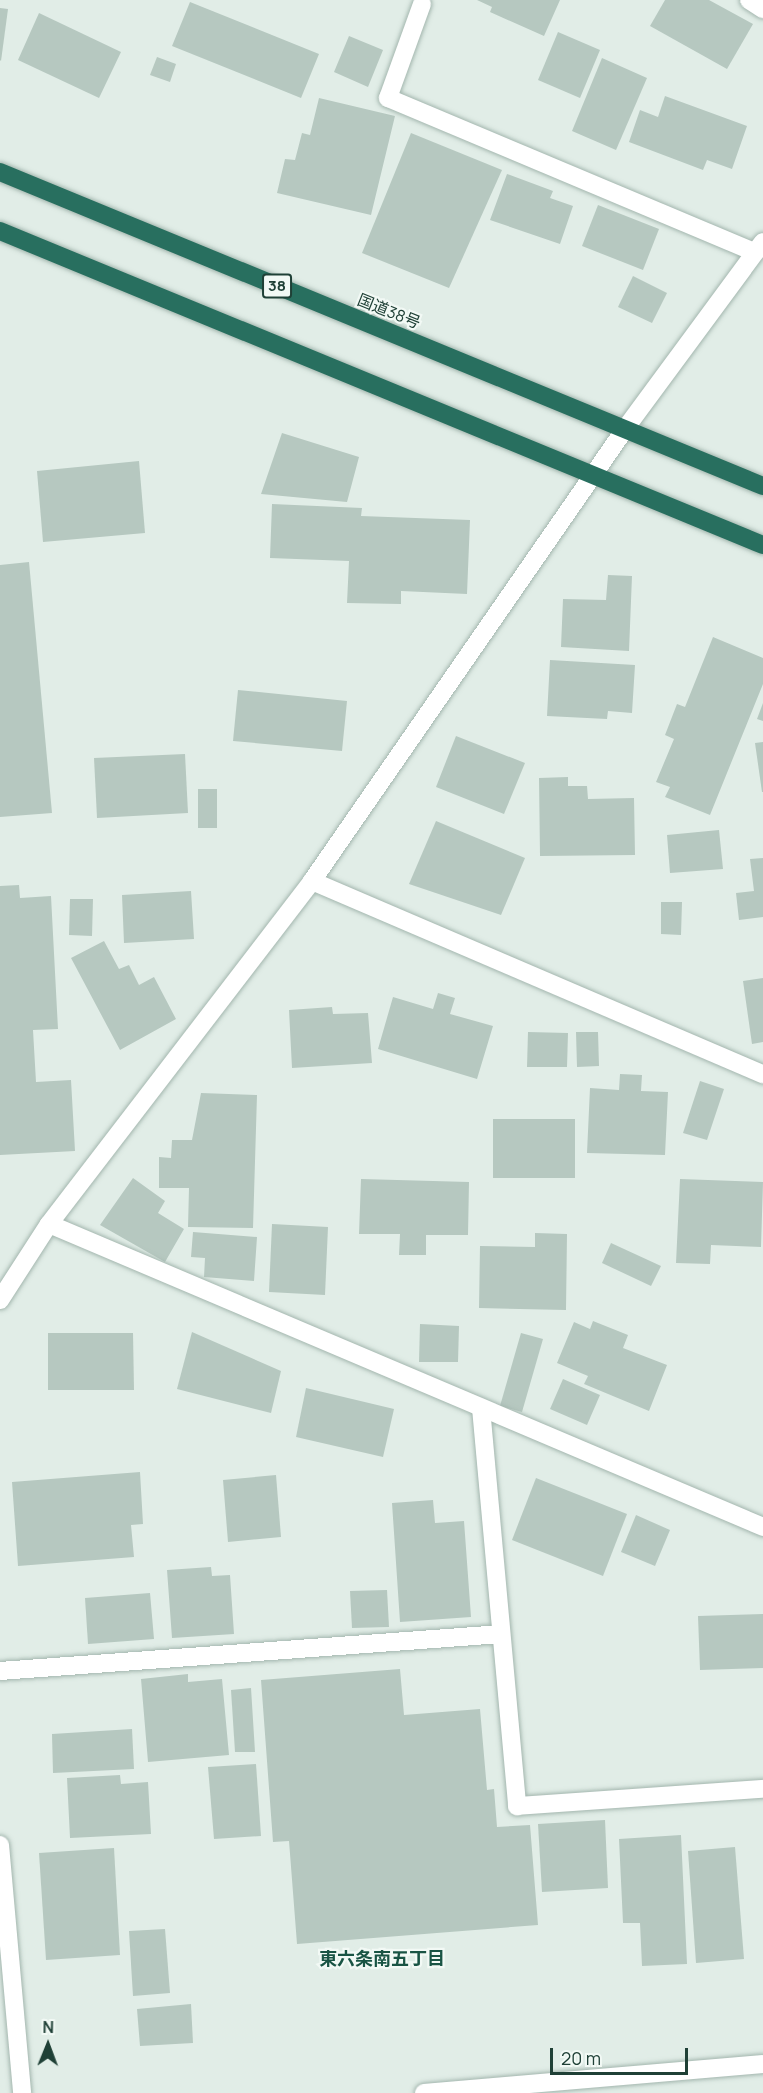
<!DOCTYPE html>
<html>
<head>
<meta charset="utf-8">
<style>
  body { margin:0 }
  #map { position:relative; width:763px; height:2093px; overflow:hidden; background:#e1ede7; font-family:Manrope,"Noto Sans JP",sans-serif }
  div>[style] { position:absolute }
  .building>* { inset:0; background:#b6c8c0 }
  .roads { filter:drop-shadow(0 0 2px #a3b6ae) drop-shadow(0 0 2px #a3b6ae) }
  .minor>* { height:18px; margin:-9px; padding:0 9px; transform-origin:9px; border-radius:9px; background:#fff }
  .highway>* { height:18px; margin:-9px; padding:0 9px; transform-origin:9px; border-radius:9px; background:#286f5f }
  span { translate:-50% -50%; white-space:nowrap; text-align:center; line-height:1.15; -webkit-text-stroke:4.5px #f2f9f5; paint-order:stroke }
  .shield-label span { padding:2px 4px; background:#f2f9f5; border:2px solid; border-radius:4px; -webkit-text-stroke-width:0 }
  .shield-label { font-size:15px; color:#1f4036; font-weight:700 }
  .street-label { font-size:16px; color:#1f4036 }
  .neighbourhood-label { font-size:18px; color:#195444; font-weight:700 }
  .north { position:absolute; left:18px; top:2015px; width:60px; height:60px; -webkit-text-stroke:4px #f2f9f5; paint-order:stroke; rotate:1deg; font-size:16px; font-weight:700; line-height:24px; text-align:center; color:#1f4036 }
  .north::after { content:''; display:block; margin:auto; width:21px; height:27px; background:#1f4036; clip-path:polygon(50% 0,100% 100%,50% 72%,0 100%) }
  .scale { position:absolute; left:550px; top:2048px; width:138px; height:27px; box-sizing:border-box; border:3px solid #1f4036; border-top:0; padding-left:8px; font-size:18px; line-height:21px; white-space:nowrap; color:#1f4036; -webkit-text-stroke:4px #f2f9f5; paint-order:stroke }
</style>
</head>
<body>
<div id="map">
  <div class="building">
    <i style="clip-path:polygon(477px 0,560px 0,544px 36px,490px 12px,492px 7px)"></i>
    <i style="clip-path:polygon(665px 0,709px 0,753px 24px,727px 69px,650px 26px)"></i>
    <i style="clip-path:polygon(190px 2px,319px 54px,301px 98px,172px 46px)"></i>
    <i style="clip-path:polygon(0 8px,8px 9px,1px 61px,0 60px)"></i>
    <i style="clip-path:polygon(39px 13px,121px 52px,99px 98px,18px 60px)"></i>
    <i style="clip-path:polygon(558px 32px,600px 50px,580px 98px,538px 80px)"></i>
    <i style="clip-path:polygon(349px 36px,383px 50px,368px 87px,334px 72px)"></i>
    <i style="clip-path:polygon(157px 57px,176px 64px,170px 82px,150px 75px)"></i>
    <i style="clip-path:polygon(602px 58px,647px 78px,616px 150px,572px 131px)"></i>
    <i style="clip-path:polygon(665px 96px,747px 126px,732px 169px,707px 160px,703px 170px,629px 142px,640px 110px,658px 117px)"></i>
    <i style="clip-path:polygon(319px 98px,395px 116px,371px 215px,277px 193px,285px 159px,295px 160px,302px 133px,310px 135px)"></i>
    <i style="clip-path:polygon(411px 133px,502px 170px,449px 288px,362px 253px)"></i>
    <i style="clip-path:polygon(507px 174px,553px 191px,550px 198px,573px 206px,560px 244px,490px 220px)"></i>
    <i style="clip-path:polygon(598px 205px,659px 229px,643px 270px,582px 246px)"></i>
    <i style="clip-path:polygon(633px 276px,667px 293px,652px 323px,618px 307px)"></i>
    <i style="clip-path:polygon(282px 433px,359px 457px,347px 502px,261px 494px)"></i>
    <i style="clip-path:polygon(139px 461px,145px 533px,43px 542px,37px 471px)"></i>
    <i style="clip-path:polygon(272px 504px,362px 508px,361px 516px,470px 520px,467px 594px,401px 591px,401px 604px,347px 603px,349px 561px,270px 558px)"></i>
    <i style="clip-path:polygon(29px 562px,52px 813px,0 817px,0 565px)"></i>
    <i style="clip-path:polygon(608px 575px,632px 576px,629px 651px,561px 647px,563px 599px,606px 600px)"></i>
    <i style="clip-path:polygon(713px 637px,763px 658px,763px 684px,710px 815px,665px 797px,670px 787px,656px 782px,674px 739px,665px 735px,677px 704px,685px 707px)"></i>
    <i style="clip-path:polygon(550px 660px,635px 665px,632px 713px,608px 711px,607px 719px,547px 716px)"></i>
    <i style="clip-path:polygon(238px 690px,347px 701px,342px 751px,233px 741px)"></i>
    <i style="clip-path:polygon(763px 703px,763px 721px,757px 719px)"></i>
    <i style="clip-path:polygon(456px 736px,525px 763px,504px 814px,436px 787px)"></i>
    <i style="clip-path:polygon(763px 742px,763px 792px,762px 792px,755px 743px)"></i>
    <i style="clip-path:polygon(185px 754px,188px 813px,97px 818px,94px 758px)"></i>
    <i style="clip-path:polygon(568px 777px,568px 786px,587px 786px,588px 799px,634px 798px,635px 855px,540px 856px,539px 778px)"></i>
    <i style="clip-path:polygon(198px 789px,217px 789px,217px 828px,198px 828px)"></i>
    <i style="clip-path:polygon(436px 821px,525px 858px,501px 915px,409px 884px)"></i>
    <i style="clip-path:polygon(719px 830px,723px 869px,670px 873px,667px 835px)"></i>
    <i style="clip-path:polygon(763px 858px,763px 917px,739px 920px,736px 893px,754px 891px,750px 859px)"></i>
    <i style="clip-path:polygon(19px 885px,20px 898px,51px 896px,58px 1029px,33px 1030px,36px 1082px,71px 1080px,75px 1151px,0 1155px,0 886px)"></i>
    <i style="clip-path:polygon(191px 891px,194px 939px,124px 943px,122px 895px)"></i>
    <i style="clip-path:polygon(70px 899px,93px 899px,92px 936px,69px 935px)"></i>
    <i style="clip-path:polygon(661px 902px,682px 902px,681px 935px,661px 934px)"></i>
    <i style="clip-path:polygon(104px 941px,119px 969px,129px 965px,139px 985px,154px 977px,176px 1019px,120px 1050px,71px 958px)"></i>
    <i style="clip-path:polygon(763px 978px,763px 1042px,752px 1044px,743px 981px)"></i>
    <i style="clip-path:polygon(438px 993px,455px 998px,450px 1014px,493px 1026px,477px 1079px,378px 1049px,393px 997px,433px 1009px)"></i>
    <i style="clip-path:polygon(332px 1007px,333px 1014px,368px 1013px,372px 1063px,292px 1068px,289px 1010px)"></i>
    <i style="clip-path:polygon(528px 1032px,568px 1033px,567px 1067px,527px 1067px)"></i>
    <i style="clip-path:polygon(576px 1032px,598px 1032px,599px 1066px,577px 1067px)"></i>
    <i style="clip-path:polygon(620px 1074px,642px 1075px,641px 1091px,668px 1092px,665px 1155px,587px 1153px,590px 1088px,619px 1090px)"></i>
    <i style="clip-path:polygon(700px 1081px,724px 1089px,707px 1140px,683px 1133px)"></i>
    <i style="clip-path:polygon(201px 1093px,257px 1095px,253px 1228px,188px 1227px,189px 1188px,159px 1188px,159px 1157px,171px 1158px,172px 1140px,192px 1140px)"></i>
    <i style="clip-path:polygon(493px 1119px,575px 1119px,575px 1178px,493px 1178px)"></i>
    <i style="clip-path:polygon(133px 1178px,165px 1201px,158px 1213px,184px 1229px,165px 1262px,100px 1225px)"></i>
    <i style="clip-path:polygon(361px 1179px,469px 1182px,468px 1235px,426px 1235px,426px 1255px,399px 1255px,400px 1234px,359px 1234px)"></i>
    <i style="clip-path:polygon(680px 1179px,763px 1182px,761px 1247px,711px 1245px,710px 1264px,676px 1263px)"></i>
    <i style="clip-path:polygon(272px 1224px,328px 1227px,325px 1295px,269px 1292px)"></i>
    <i style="clip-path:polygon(193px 1232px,257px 1237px,254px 1281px,204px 1277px,205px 1258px,191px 1257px)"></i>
    <i style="clip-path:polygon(535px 1233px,567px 1234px,566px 1310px,479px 1308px,480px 1246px,535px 1247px)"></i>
    <i style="clip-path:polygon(611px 1243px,661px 1266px,651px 1286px,602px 1263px)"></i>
    <i style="clip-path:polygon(593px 1321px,628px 1335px,623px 1348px,667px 1365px,649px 1411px,584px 1384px,588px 1376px,557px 1363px,574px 1322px,590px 1329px)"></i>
    <i style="clip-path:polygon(420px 1324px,459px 1326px,458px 1362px,419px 1362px)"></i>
    <i style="clip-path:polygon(192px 1332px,281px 1371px,271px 1413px,177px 1389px)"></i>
    <i style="clip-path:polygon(48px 1333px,133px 1333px,134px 1390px,48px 1390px)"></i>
    <i style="clip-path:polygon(521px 1333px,543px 1339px,522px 1412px,500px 1406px)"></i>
    <i style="clip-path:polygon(563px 1379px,600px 1395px,587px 1425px,550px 1409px)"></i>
    <i style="clip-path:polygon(306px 1388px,394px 1409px,383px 1457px,296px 1437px)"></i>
    <i style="clip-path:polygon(140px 1472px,143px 1524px,131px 1525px,134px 1557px,18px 1566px,12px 1482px)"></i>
    <i style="clip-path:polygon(276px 1475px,281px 1537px,228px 1542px,223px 1480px)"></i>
    <i style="clip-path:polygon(536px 1478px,627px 1514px,603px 1576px,512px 1540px)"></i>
    <i style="clip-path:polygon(433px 1500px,435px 1523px,464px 1521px,471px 1617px,400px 1622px,392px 1503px)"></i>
    <i style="clip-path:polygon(636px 1515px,670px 1530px,655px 1566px,621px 1552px)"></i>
    <i style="clip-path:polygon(211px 1567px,212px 1576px,230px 1575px,234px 1634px,172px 1638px,167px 1570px)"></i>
    <i style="clip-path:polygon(387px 1590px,389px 1627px,352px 1628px,350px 1591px)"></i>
    <i style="clip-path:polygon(150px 1593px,154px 1639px,88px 1644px,85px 1598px)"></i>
    <i style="clip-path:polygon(763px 1614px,763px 1668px,700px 1670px,698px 1616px)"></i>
    <i style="clip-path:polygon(400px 1669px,404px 1715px,480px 1709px,487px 1790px,494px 1789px,497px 1827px,530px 1825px,538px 1925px,297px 1944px,289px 1841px,273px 1842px,261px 1680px)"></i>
    <i style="clip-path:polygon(188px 1674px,188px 1682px,222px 1679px,229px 1755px,148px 1762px,141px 1679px)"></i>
    <i style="clip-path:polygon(251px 1688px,255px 1752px,235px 1752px,231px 1690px)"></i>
    <i style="clip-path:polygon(132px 1729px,134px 1769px,53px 1773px,52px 1734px)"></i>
    <i style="clip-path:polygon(256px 1764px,261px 1836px,214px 1839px,208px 1767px)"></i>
    <i style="clip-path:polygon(120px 1775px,121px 1784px,148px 1782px,151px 1834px,70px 1838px,67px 1778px)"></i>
    <i style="clip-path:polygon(605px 1820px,608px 1888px,542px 1892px,538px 1824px)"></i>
    <i style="clip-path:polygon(681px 1835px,687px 1964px,642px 1966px,640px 1923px,623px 1923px,619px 1839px)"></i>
    <i style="clip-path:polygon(735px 1847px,744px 1959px,696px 1963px,688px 1851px)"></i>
    <i style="clip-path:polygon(114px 1848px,120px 1955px,46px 1960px,39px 1853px)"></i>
    <i style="clip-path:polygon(165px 1929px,170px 1993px,133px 1996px,129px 1931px)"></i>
    <i style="clip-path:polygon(191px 2004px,193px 2043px,140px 2046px,137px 2009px)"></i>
  </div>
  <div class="roads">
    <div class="minor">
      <i style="left:749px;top:0;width:17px;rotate:33deg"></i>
      <i style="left:422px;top:4px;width:100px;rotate:109.9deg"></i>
      <i style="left:388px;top:98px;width:398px;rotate:22.8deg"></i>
      <i style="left:312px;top:881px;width:491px;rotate:23.2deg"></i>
      <i style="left:49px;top:1224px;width:776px;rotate:22.99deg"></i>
      <i style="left:0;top:1300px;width:90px;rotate:-57.2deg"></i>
      <i style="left:49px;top:1224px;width:432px;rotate:-52.5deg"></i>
      <i style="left:312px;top:881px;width:550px;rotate:-55.3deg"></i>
      <i style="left:625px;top:429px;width:232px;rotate:-53.6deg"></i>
      <i style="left:481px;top:1408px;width:400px;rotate:84.8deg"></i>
      <i style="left:517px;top:1806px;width:247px;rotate:-4deg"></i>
      <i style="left:0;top:1671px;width:502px;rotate:-4.22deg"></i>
      <i style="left:0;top:1845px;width:249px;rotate:84.9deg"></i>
      <i style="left:424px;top:2093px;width:340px;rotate:-4.9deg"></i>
    </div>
    <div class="highway">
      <i style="left:0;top:172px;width:825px;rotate:22.37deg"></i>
      <i style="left:0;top:231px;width:825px;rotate:22.37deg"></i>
    </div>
  </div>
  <div class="shield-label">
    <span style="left:277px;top:286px">38</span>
  </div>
  <div class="street-label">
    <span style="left:389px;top:311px;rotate:22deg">国道38号</span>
  </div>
  <div class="neighbourhood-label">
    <span style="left:382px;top:1958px">東六条南五丁目</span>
  </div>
  <div class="north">N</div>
  <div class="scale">20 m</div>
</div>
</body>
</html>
